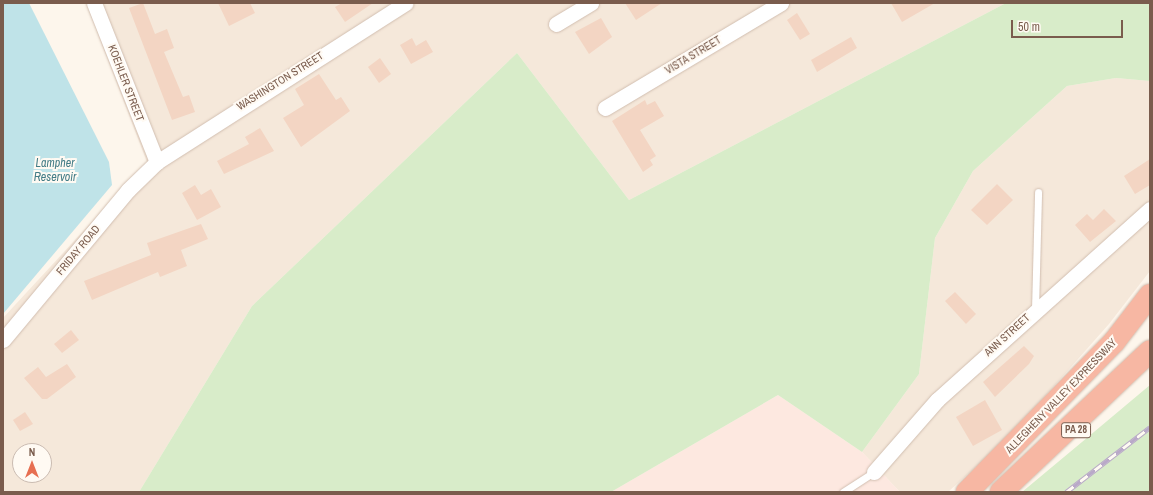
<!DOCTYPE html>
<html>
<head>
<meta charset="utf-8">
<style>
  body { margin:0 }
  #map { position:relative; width:1153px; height:495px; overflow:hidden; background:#fdf6ec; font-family:"Archivo Narrow",sans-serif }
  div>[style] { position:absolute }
  .residential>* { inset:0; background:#f5e8da }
  .commercial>* { inset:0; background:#fde8e0 }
  .green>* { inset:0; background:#d8ecc9 }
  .water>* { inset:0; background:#bfe3e8 }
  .building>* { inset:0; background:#f3d5c3 }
  .roads { filter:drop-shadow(0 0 1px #d1beb0) drop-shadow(0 0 1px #d1beb0) }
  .lane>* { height:7px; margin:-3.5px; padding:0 3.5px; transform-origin:3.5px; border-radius:3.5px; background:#fff }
  .street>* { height:15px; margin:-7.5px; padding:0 7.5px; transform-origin:7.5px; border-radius:7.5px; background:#fff }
  .highway>* { height:22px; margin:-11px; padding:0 11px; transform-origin:11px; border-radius:11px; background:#f7b7a3 }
  .rail>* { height:4.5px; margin-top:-2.25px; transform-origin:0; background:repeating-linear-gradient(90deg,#fffaf3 0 9px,#b9a8c9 0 18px); box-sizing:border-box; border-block:1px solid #b9a8c9 }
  span { translate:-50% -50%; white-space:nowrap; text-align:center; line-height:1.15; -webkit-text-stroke:4px #fffaf3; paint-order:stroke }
  .shield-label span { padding:1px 3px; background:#fffaf3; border:1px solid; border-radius:3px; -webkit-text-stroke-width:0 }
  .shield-label { font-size:10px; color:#7a5c4d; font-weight:700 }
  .street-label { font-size:11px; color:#7a5c4d }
  .water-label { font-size:12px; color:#437c86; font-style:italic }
  .frame { position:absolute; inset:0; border:4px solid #7a5c4d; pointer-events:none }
  .north { position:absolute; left:12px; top:443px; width:40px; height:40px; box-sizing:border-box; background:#fffaf3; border:1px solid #cabbb1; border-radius:50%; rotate:0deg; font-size:11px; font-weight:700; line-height:16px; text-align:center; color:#7a5c4d }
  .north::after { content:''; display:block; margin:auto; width:14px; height:18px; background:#e76f51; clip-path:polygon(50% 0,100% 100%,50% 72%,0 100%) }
  .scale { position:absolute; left:1011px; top:20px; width:112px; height:18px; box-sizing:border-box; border:2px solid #7a5c4d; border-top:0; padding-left:5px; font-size:12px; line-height:14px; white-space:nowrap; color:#7a5c4d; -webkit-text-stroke:3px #fffaf3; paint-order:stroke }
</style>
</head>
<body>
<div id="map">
  <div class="residential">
    <i style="clip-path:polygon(evenodd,86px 3px,1006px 3px,629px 200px,517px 53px,252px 306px,139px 492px,3px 492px,3px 318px,147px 162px,86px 3px,20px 451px,44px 451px,44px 475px,20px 475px,20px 451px)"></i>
    <i style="clip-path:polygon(1116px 78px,1150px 81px,1150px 271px,1109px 324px,1009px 437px,948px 492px,900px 492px,862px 452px,919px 374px,935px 238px,973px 171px,1067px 86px)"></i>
  </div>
  <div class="commercial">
    <i style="clip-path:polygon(778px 395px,862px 452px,900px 492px,611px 492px)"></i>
  </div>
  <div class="green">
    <i style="clip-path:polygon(1006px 3px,1150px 3px,1150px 81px,1116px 78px,1067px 86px,973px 171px,935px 238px,919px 374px,862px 452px,778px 395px,611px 492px,139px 492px,252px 306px,517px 53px,629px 200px)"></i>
    <i style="clip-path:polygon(1150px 385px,1150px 492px,1022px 492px,1088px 437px)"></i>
  </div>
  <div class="water">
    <i style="clip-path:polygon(3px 3px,29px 3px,109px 162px,112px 185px,3px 314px)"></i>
  </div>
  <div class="building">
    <i style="clip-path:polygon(143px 3px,155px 34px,167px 29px,174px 48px,164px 52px,183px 97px,189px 95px,195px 112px,172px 120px,129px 8px)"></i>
    <i style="clip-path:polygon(218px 3px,250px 3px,255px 13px,229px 26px)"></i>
    <i style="clip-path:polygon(342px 3px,373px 3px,345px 22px,335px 7px)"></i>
    <i style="clip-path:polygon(625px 3px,662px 3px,636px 20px)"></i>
    <i style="clip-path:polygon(891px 3px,935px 3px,902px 22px)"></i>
    <i style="clip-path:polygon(797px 13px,810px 34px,800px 40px,787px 20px)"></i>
    <i style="clip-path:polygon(601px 18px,612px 37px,589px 54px,575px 32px)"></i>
    <i style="clip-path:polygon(851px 37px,857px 48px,817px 72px,811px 60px)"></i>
    <i style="clip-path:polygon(412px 38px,416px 46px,426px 40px,433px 52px,411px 64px,400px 45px)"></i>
    <i style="clip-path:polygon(380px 58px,391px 74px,379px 83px,368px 67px)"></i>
    <i style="clip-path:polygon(319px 74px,336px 100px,341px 97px,350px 111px,301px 147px,283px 118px,304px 105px,295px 89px)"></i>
    <i style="clip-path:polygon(645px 100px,647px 105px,655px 101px,664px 116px,640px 130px,656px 156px,650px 160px,653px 165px,643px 172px,612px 121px)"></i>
    <i style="clip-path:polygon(260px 128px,274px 151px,224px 174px,217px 161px,249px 144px,245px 137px)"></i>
    <i style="clip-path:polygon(1150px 159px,1150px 185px,1135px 194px,1124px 176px)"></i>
    <i style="clip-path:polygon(997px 184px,1013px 200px,987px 225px,971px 210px)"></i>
    <i style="clip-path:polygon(195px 185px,201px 195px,211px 189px,221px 207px,197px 220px,182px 193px)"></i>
    <i style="clip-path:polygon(1104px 209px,1116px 221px,1090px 242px,1075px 225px,1087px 214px,1093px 220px)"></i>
    <i style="clip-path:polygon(201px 224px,208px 239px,181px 250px,187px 266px,160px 277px,158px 272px,92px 300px,84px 281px,151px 255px,147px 243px)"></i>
    <i style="clip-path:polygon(955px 292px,976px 314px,966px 324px,945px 301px)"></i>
    <i style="clip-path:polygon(71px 330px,79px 340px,62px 353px,54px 344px)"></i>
    <i style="clip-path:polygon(1024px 346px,1034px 356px,1029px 364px,995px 397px,983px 382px)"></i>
    <i style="clip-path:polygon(67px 364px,76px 377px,47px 399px,42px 399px,24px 378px,38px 367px,46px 377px)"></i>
    <i style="clip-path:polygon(985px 400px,1002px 430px,973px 446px,956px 417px)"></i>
    <i style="clip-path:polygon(25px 412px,33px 424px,20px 431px,13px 420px)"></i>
  </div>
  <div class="roads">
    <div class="lane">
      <i style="left:1035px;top:310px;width:118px;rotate:-88.5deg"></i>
      <i style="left:843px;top:492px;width:37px;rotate:-33deg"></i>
    </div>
    <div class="street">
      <i style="left:94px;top:3px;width:171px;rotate:68.4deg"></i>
      <i style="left:556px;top:24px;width:41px;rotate:-31deg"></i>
      <i style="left:605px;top:108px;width:205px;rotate:-30.8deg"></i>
      <i style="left:3px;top:340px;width:195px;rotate:-50.2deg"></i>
      <i style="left:128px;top:190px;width:40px;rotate:-44deg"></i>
      <i style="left:157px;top:162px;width:295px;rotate:-32.6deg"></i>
      <i style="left:874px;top:472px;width:96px;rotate:-48.8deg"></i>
      <i style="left:937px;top:400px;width:286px;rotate:-41.9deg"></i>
    </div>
    <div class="highway">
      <i style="left:967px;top:492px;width:210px;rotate:-45.6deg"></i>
      <i style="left:1114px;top:342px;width:59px;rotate:-52.5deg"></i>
      <i style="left:1001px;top:492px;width:205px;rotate:-43.4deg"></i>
    </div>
  </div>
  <div class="rail">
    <i style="left:1066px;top:492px;width:106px;rotate:-37.7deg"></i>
  </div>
  <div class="shield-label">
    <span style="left:1076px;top:430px">PA 28</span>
  </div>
  <div class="street-label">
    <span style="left:693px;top:55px;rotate:-31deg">VISTA STREET</span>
    <span style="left:280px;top:81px;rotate:-32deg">WASHINGTON STREET</span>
    <span style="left:126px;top:83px;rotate:69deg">KOEHLER STREET</span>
    <span style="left:78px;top:250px;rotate:-50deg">FRIDAY ROAD</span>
    <span style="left:1007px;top:335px;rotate:-42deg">ANN STREET</span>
    <span style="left:1061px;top:396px;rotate:-46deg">ALLEGHENY VALLEY EXPRESSWAY</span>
  </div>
  <div class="water-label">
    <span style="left:55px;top:171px">Lampher<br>Reservoir</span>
  </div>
  <div class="frame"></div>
  <div class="north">N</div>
  <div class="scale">50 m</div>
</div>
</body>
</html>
